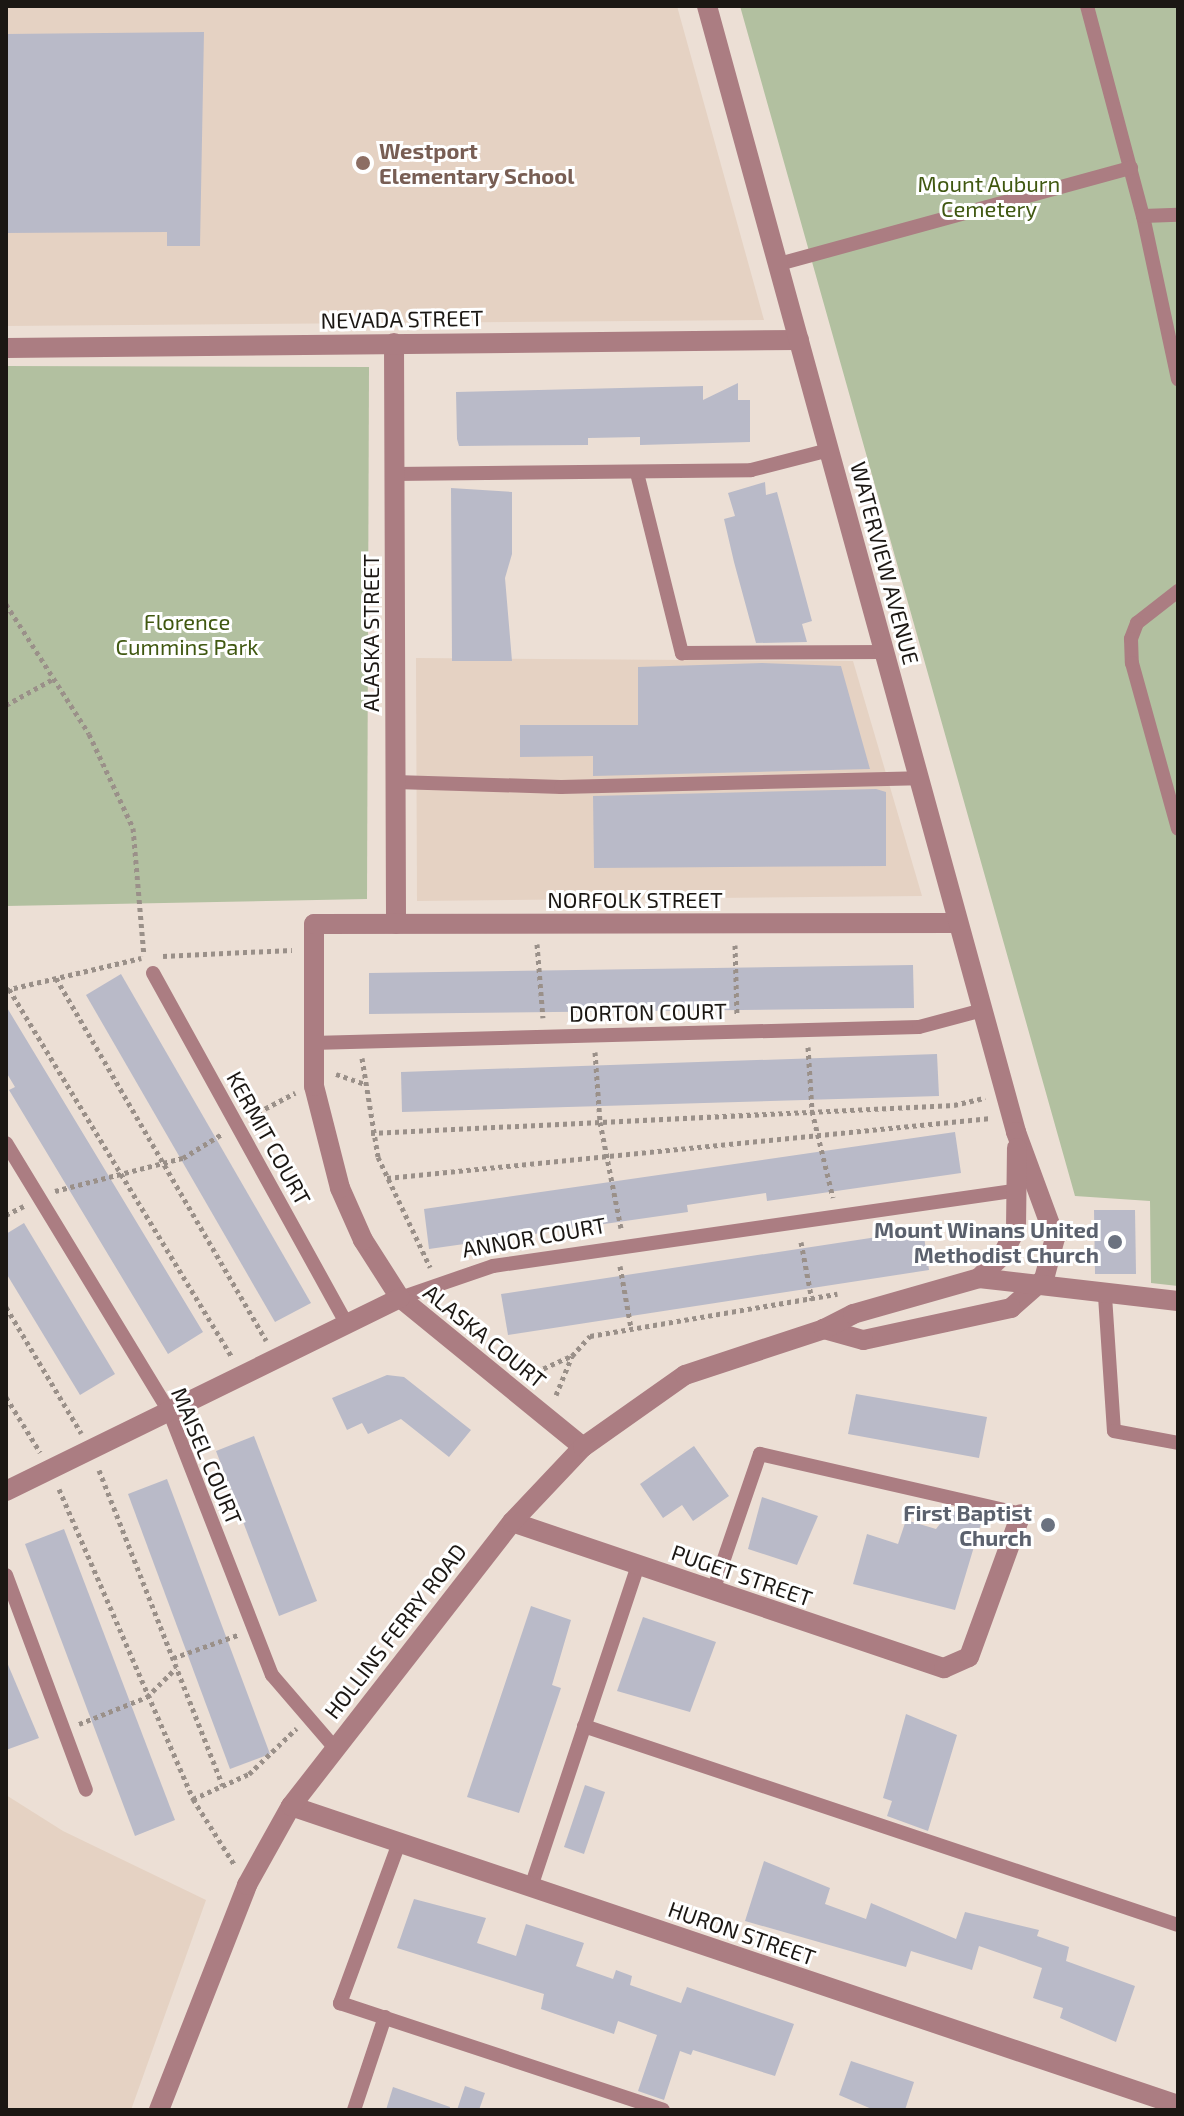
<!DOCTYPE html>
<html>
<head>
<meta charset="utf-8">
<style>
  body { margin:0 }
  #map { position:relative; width:1184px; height:2116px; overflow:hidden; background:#ecdfd5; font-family:"Exo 2",sans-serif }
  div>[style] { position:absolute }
  .built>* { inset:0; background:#e5d2c3 }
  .green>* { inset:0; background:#b2c0a0 }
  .building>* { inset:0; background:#b9bac8 }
  .path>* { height:5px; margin-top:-2.5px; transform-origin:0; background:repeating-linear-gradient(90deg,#9a9089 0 4px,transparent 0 8px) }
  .service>* { height:14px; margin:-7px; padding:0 7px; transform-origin:7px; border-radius:7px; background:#ab7d82 }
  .minor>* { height:20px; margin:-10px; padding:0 10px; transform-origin:10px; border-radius:10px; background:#ab7d82 }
  .tertiary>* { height:20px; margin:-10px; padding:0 10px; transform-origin:10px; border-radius:10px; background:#ab7d82 }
  .dots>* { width:22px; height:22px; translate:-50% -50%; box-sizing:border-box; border:4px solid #fff; border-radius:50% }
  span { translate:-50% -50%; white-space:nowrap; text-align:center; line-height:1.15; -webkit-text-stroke:6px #fff; paint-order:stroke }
  .education-label { font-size:22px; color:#785e54; font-weight:700 }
  .left { translate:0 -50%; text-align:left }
  .park-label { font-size:22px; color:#405811 }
  .street-label { font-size:22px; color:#1b1713 }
  .worship-label { font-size:22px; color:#5b616d; font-weight:700 }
  .right { translate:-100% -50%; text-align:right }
  .frame { position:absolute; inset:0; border:8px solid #1b1713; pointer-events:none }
</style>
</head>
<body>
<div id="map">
  <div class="built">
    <i style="clip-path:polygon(6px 6px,677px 6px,764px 320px,6px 326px)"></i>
    <i style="clip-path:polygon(416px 658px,853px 661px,922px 896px,417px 901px)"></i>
    <i style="clip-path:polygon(6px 1795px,63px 1831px,206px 1900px,131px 2110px,6px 2110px)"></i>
  </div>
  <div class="green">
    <i style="clip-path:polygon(740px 6px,1178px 6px,1178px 1286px,1151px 1283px,1150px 1201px,1075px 1196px)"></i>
    <i style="clip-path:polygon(6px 366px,369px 367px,367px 899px,6px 906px)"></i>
  </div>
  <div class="building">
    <i style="clip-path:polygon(204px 32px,200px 246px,167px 246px,167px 232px,6px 233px,6px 34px)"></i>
    <i style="clip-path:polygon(738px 383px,738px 400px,750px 400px,750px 442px,640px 445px,640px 437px,588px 438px,588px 445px,459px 446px,457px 439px,456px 392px,703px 386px,703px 400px)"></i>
    <i style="clip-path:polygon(765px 482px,766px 495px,777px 492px,802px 584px,812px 621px,802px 624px,807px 642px,756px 643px,734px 562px,724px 519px,735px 516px,728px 493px)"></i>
    <i style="clip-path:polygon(451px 488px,512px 492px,512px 554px,505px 578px,512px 661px,452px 661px)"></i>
    <i style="clip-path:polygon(762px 663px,841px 666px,870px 769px,593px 776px,593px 756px,520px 757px,520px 725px,638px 725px,638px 667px)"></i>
    <i style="clip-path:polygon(876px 789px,886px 792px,886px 866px,594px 868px,593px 796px)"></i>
    <i style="clip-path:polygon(913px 965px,914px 1008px,369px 1014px,369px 973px)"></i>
    <i style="clip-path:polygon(121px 974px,311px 1303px,275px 1322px,86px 995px)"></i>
    <i style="clip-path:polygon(6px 1006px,203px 1332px,168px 1354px,9px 1090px,15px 1087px,6px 1072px)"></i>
    <i style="clip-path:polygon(937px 1054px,939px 1096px,402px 1112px,401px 1072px)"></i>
    <i style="clip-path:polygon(955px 1132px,961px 1173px,767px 1201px,766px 1193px,687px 1205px,688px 1212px,429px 1249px,424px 1209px)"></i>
    <i style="clip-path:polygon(1094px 1210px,1135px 1210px,1136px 1274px,1095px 1274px)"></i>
    <i style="clip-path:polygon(24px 1223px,115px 1374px,80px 1395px,6px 1273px,6px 1234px)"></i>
    <i style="clip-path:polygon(923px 1230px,929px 1270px,508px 1335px,501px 1294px)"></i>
    <i style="clip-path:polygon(387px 1375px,404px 1377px,471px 1430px,449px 1457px,401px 1419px,368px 1434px,362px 1423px,347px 1430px,332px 1398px)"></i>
    <i style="clip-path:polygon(856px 1394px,987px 1417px,979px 1458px,848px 1434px)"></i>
    <i style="clip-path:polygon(254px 1436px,317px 1601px,279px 1616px,216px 1451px)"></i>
    <i style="clip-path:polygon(694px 1446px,729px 1496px,693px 1521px,682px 1505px,663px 1518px,640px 1484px)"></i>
    <i style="clip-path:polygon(167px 1479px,270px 1754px,230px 1769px,128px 1494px)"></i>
    <i style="clip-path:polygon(762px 1497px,818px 1516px,797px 1565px,748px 1549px)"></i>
    <i style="clip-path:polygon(951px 1510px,982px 1520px,955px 1610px,853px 1584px,867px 1534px,898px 1544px,906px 1520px,936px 1529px)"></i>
    <i style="clip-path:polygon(64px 1529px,175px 1820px,135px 1836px,25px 1544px)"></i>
    <i style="clip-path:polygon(531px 1606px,571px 1620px,552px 1685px,561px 1688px,519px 1813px,467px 1797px)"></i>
    <i style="clip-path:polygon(643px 1617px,716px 1642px,690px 1712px,617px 1691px)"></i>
    <i style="clip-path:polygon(6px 1660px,39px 1738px,6px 1750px)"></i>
    <i style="clip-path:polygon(906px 1714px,957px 1735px,928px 1831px,887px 1816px,892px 1801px,883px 1798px)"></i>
    <i style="clip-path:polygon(585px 1785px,605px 1792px,584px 1854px,564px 1847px)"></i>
    <i style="clip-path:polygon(764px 1861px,830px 1888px,825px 1904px,866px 1919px,871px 1903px,956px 1939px,965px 1912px,1039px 1930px,1037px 1936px,1069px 1947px,1066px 1961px,1135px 1986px,1116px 2042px,1060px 2018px,1063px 2008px,1033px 1998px,1042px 1968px,979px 1946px,972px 1970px,911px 1951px,906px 1967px,745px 1921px)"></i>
    <i style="clip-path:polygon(414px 1899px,486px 1918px,477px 1943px,516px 1956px,526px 1924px,584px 1943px,576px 1966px,613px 1979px,616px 1970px,632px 1976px,630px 1985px,681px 2003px,687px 1987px,794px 2024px,775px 2076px,693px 2050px,691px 2055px,680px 2051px,664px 2100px,638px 2091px,657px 2035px,618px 2021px,614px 2034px,541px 2009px,544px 1994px,397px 1948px)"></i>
    <i style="clip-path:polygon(851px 2061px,914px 2082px,905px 2110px,874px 2110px,839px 2095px)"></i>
    <i style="clip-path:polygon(465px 2086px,485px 2093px,479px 2110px,457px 2110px)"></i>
    <i style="clip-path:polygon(393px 2087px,450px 2107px,449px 2110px,386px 2110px)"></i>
  </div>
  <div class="path">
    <i style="left:6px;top:604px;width:154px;rotate:57.4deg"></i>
    <i style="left:89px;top:734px;width:104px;rotate:64.9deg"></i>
    <i style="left:133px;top:828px;width:128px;rotate:85.1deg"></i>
    <i style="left:6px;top:705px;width:54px;rotate:-29deg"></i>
    <i style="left:537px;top:944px;width:74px;rotate:85.4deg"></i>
    <i style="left:735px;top:945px;width:70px;rotate:88.4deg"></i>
    <i style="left:163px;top:956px;width:129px;rotate:-2.7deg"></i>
    <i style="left:56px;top:978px;width:419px;rotate:59.9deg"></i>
    <i style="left:9px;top:989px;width:430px;rotate:58.8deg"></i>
    <i style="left:6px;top:990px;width:139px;rotate:-13.3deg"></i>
    <i style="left:808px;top:1047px;width:64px;rotate:86.4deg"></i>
    <i style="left:812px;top:1111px;width:89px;rotate:76.4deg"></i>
    <i style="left:595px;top:1052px;width:70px;rotate:85.9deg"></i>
    <i style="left:600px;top:1122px;width:108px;rotate:78.8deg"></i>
    <i style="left:362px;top:1058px;width:100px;rotate:80.8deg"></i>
    <i style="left:378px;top:1157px;width:122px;rotate:64.7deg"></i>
    <i style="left:336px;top:1074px;width:31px;rotate:19deg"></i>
    <i style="left:251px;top:1116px;width:50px;rotate:-27.6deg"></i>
    <i style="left:371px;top:1133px;width:584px;rotate:-2.75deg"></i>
    <i style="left:954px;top:1105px;width:32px;rotate:-13deg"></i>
    <i style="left:387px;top:1178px;width:607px;rotate:-5.67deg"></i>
    <i style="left:55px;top:1191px;width:132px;rotate:-14.5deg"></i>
    <i style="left:183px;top:1158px;width:46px;rotate:-31.6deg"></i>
    <i style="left:6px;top:1215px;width:20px;rotate:-27deg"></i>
    <i style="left:801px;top:1242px;width:59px;rotate:79.3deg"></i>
    <i style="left:620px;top:1266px;width:63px;rotate:79.9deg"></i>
    <i style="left:6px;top:1307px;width:147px;rotate:59.2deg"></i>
    <i style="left:529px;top:1375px;width:46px;rotate:-24.3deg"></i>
    <i style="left:556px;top:1395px;width:42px;rotate:-67.7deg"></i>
    <i style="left:572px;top:1356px;width:27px;rotate:-48deg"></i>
    <i style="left:590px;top:1336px;width:251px;rotate:-9.7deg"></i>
    <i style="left:6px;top:1397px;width:65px;rotate:58.3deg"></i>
    <i style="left:99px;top:1470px;width:339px;rotate:68.6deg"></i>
    <i style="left:59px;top:1489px;width:338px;rotate:66.6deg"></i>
    <i style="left:193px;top:1799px;width:77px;rotate:57.8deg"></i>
    <i style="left:173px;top:1658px;width:69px;rotate:-19.5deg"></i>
    <i style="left:79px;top:1724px;width:73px;rotate:-21.7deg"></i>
    <i style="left:147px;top:1697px;width:41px;rotate:-45deg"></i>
    <i style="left:193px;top:1799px;width:61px;rotate:-24.1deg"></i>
    <i style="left:249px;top:1774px;width:66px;rotate:-43.8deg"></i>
  </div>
  <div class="service">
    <i style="left:1087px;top:6px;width:217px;rotate:75.1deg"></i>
    <i style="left:1143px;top:216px;width:167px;rotate:77.9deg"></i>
    <i style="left:1143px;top:216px;width:35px;rotate:-2deg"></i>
    <i style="left:779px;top:264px;width:365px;rotate:-15.3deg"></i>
    <i style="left:637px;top:473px;width:186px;rotate:76deg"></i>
    <i style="left:682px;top:653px;width:203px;rotate:-0.3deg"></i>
    <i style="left:394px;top:474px;width:357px;rotate:-0.6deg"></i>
    <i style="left:751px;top:470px;width:81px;rotate:-14.4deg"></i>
    <i style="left:1178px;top:591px;width:52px;rotate:142deg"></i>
    <i style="left:1137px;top:623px;width:17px;rotate:111deg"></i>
    <i style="left:1131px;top:639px;width:24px;rotate:88deg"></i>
    <i style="left:1132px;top:663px;width:172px;rotate:74.5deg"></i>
    <i style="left:395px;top:782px;width:166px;rotate:1.7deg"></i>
    <i style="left:561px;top:787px;width:357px;rotate:-1.4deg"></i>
    <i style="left:153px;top:973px;width:401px;rotate:61.1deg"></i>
    <i style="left:312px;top:1043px;width:607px;rotate:-1.51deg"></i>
    <i style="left:919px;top:1027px;width:66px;rotate:-14.9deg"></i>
    <i style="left:6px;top:1143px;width:314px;rotate:58.7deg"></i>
    <i style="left:169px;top:1411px;width:283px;rotate:68.7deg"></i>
    <i style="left:272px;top:1675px;width:95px;rotate:49.3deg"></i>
    <i style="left:1105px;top:1296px;width:135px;rotate:86.2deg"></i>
    <i style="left:1114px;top:1431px;width:65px;rotate:10.6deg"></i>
    <i style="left:400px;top:1298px;width:98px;rotate:-19deg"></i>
    <i style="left:493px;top:1266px;width:531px;rotate:-8.22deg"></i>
    <i style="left:6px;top:1575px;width:229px;rotate:69.6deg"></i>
    <i style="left:713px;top:1591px;width:145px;rotate:-71.1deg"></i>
    <i style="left:760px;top:1454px;width:268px;rotate:12.9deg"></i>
    <i style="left:584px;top:1726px;width:626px;rotate:18.52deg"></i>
    <i style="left:399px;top:1843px;width:171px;rotate:110.2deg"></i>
    <i style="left:340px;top:2003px;width:340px;rotate:18.3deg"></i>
    <i style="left:531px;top:1887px;width:339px;rotate:-71.6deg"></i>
    <i style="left:354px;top:2110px;width:98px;rotate:-71.6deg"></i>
  </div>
  <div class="minor">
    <i style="left:394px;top:343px;width:581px;rotate:89.8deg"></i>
    <i style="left:6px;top:348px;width:793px;rotate:-0.58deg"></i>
    <i style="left:583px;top:1447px;width:236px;rotate:-140.8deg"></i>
    <i style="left:400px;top:1298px;width:69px;rotate:-122.5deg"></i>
    <i style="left:363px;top:1240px;width:57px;rotate:-113.9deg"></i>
    <i style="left:340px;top:1188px;width:105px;rotate:-104.3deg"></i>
    <i style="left:314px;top:1086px;width:162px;rotate:-90deg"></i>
    <i style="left:314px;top:924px;width:643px;rotate:-0.09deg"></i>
    <i style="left:6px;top:1491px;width:439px;rotate:-26.1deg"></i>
    <i style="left:512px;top:1522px;width:456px;rotate:18.7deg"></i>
    <i style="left:944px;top:1668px;width:27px;rotate:-24deg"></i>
    <i style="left:969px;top:1657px;width:152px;rotate:-70deg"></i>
    <i style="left:291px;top:1806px;width:936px;rotate:18.63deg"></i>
  </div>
  <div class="tertiary">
    <i style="left:707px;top:6px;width:1168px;rotate:74.65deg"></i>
    <i style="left:1016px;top:1132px;width:113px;rotate:69.8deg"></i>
    <i style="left:1055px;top:1238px;width:42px;rotate:105deg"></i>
    <i style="left:1044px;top:1279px;width:44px;rotate:138.7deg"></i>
    <i style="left:1011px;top:1308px;width:151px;rotate:167.8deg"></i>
    <i style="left:863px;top:1340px;width:41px;rotate:-164.2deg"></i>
    <i style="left:979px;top:1278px;width:200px;rotate:6.6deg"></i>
    <i style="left:159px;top:2110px;width:242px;rotate:-68.6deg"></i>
    <i style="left:247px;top:1885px;width:90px;rotate:-60.9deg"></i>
    <i style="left:291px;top:1806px;width:360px;rotate:-52.1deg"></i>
    <i style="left:512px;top:1522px;width:103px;rotate:-46.6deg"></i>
    <i style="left:583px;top:1447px;width:125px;rotate:-35.2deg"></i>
    <i style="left:685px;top:1375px;width:146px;rotate:-18.3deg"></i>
    <i style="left:824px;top:1329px;width:33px;rotate:-27deg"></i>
    <i style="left:853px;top:1314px;width:131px;rotate:-15.9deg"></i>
    <i style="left:979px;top:1278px;width:32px;rotate:-44deg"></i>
    <i style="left:1002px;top:1256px;width:31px;rotate:-63deg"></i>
    <i style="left:1016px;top:1228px;width:80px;rotate:-89.3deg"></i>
  </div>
  <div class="dots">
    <i style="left:363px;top:163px;background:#8d6e63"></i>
    <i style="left:1115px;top:1242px;background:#6b7280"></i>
    <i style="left:1048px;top:1525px;background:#6b7280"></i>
  </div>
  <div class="education-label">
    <span class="left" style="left:379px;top:163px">Westport<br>Elementary School</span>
  </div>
  <div class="park-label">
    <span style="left:989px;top:196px">Mount Auburn<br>Cemetery</span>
    <span style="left:187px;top:634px">Florence<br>Cummins Park</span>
  </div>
  <div class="street-label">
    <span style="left:402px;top:319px;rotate:-1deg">NEVADA STREET</span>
    <span style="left:885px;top:563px;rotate:75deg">WATERVIEW AVENUE</span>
    <span style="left:371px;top:633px;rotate:-90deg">ALASKA STREET</span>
    <span style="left:635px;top:900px">NORFOLK STREET</span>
    <span style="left:648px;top:1012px;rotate:-1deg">DORTON COURT</span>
    <span style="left:269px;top:1138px;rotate:61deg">KERMIT COURT</span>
    <span style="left:534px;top:1237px;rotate:-10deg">ANNOR COURT</span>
    <span style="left:485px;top:1336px;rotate:39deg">ALASKA COURT</span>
    <span style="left:207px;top:1456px;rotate:67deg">MAISEL COURT</span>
    <span style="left:742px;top:1575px;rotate:19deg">PUGET STREET</span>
    <span style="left:395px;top:1631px;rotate:-52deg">HOLLINS FERRY ROAD</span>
    <span style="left:742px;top:1933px;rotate:19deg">HURON STREET</span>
  </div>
  <div class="worship-label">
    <span class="right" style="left:1099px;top:1242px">Mount Winans United<br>Methodist Church</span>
    <span class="right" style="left:1032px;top:1525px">First Baptist<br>Church</span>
  </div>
  <div class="frame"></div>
</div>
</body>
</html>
